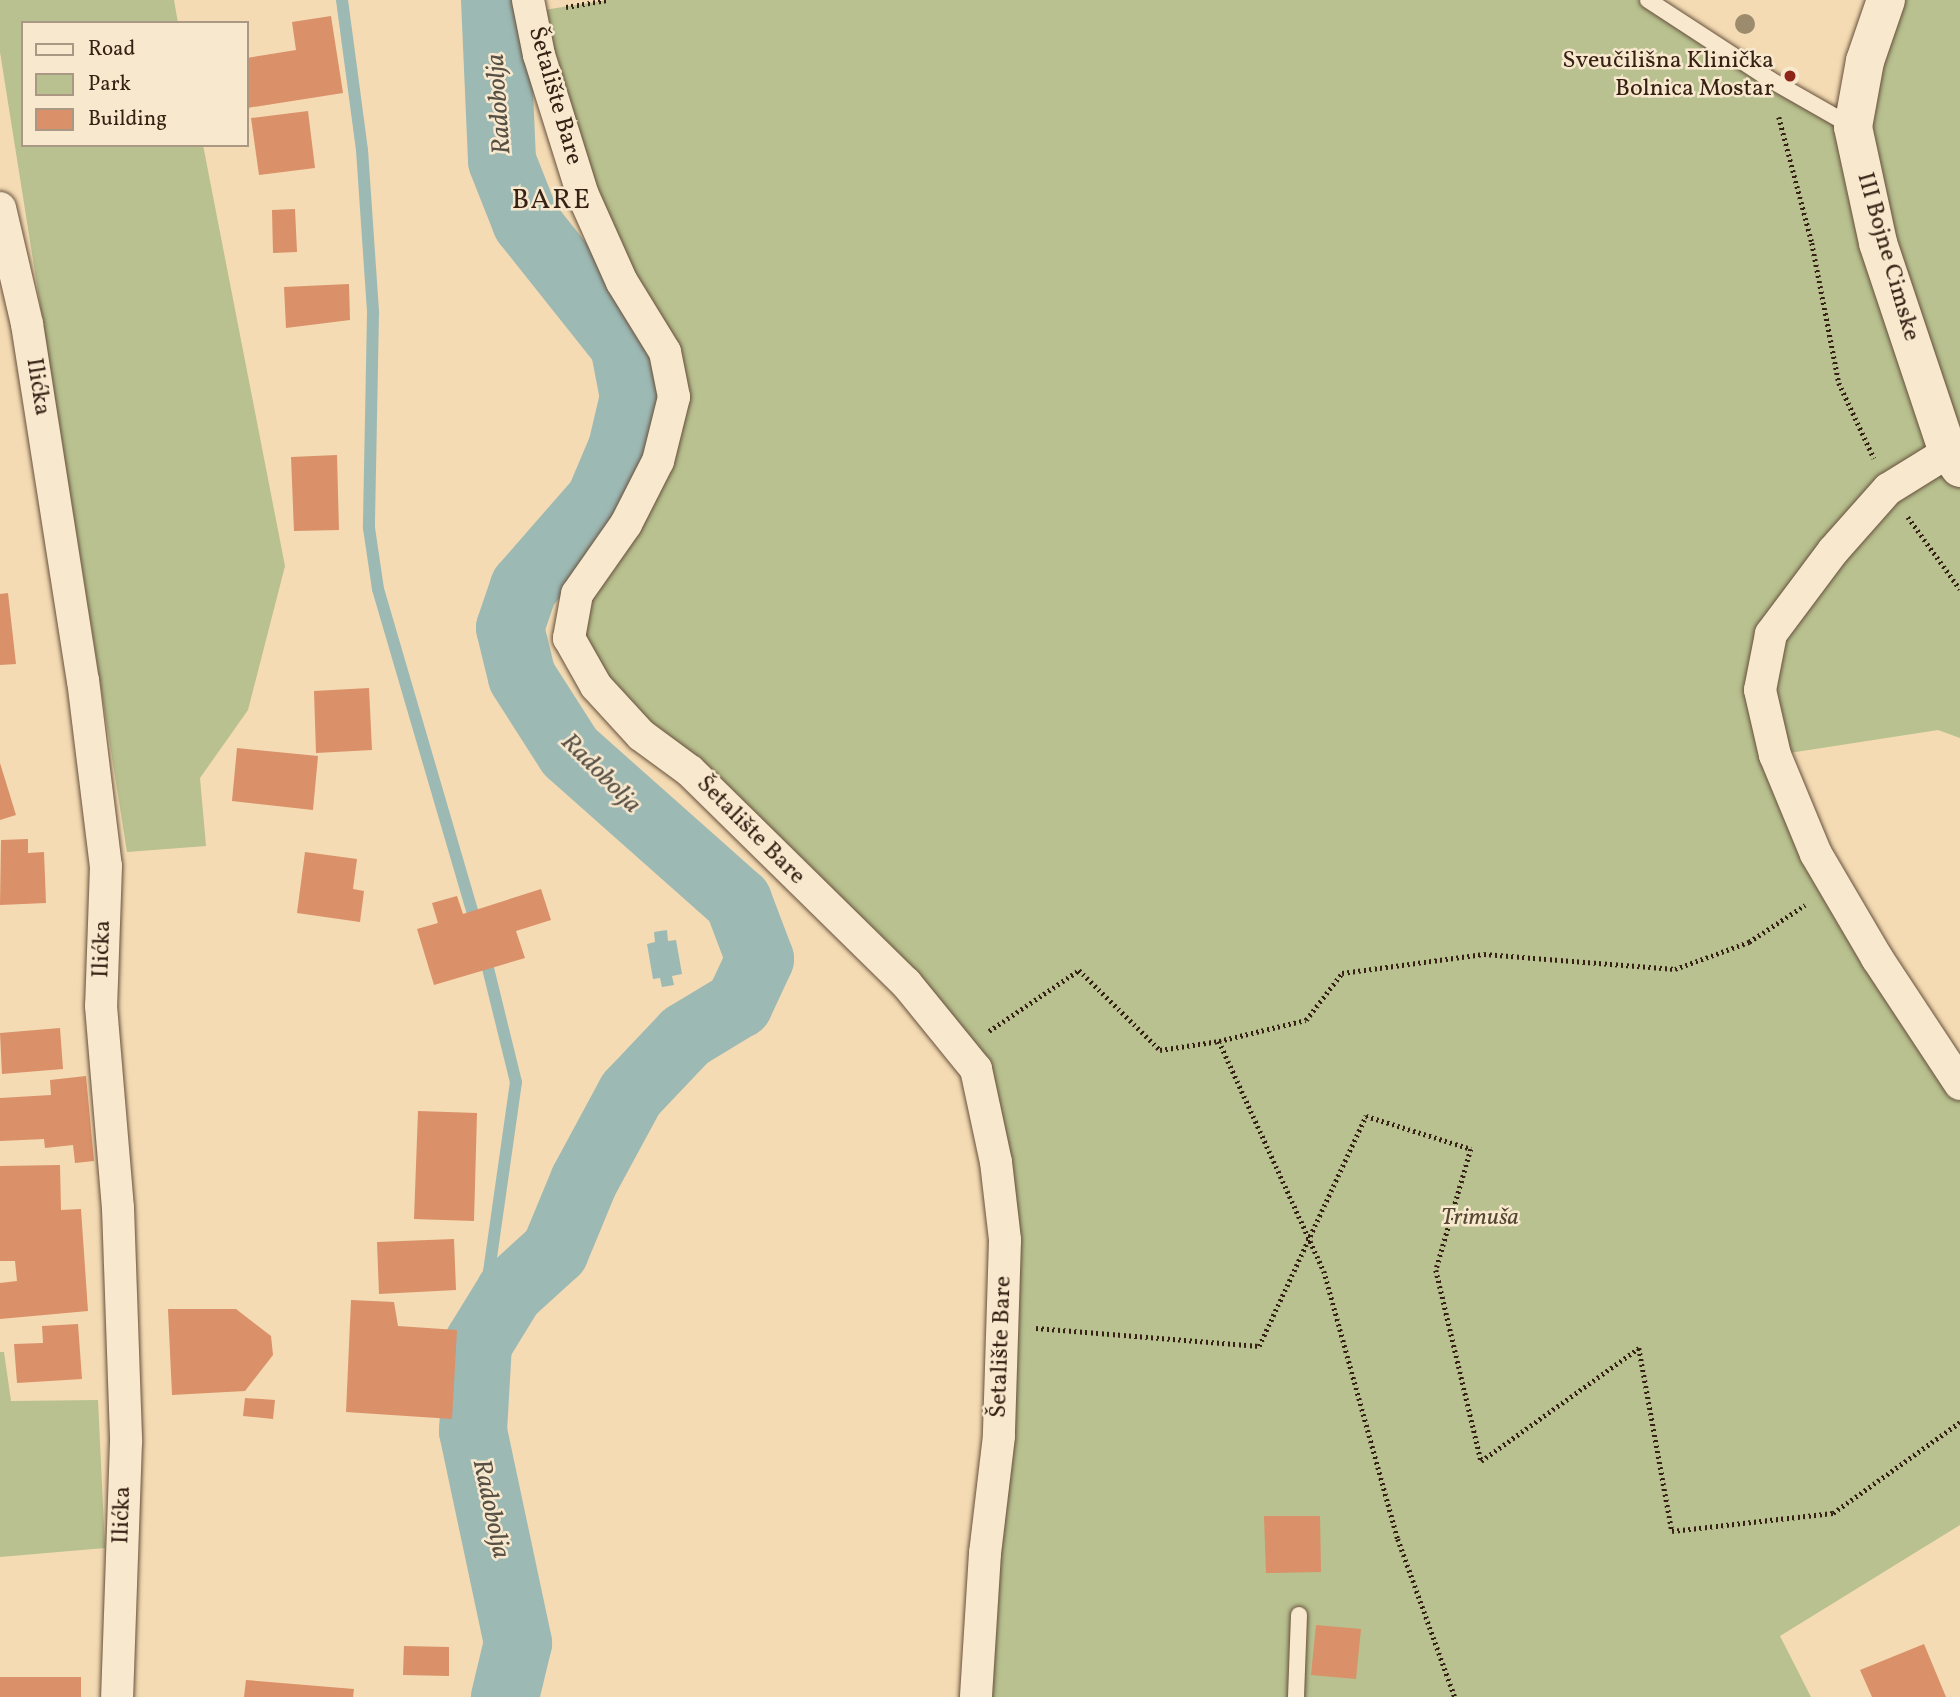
<!DOCTYPE html>
<html>
<head>
<meta charset="utf-8">
<style>
  body { margin:0 }
  #map { position:relative; width:1960px; height:1697px; overflow:hidden; background:#f4dbb3; font-family:Vollkorn,serif }
  div>[style] { position:absolute }
  .green>* { inset:0; background:#b8c18f }
  .water>* { inset:0; background:#9db9b4 }
  .stream>* { height:12px; margin:-6px; padding:0 6px; transform-origin:6px; border-radius:6px; background:#9db9b4 }
  .river>* { height:68px; margin:-34px; padding:0 34px; transform-origin:34px; border-radius:34px; background:#9db9b4 }
  .building>* { inset:0; background:#da9069 }
  .path>* { height:4.5px; margin-top:-2.25px; transform-origin:0; background:repeating-linear-gradient(90deg,#362114 0 2px,transparent 0 5.5px) }
  .roads { filter:drop-shadow(0 0 2px #66503c) drop-shadow(0 0 2px #66503c) }
  .lane>* { height:16px; margin:-8px; padding:0 8px; transform-origin:8px; border-radius:8px; background:#f8e8ce }
  .street>* { height:32px; margin:-16px; padding:0 16px; transform-origin:16px; border-radius:16px; background:#f8e8ce }
  .secondary>* { height:38px; margin:-19px; padding:0 19px; transform-origin:19px; border-radius:19px; background:#f8e8ce }
  .trees>* { width:20px; height:20px; margin:-10px; border-radius:50%; background:#9d8b6d }
  .dots>* { width:19px; height:19px; translate:-50% -50%; box-sizing:border-box; border:4px solid #f8e8ce; border-radius:50% }
  span { translate:-50% -50%; white-space:nowrap; text-align:center; line-height:1.15; -webkit-text-stroke:5px #f8e8ce; paint-order:stroke }
  .poi-label { font-size:24px; color:#362114 }
  .right { translate:-100% -50%; text-align:right }
  .street-label { font-size:24px; color:#362114 }
  .park-label { font-size:24px; color:#564933; font-style:italic }
  .water-label { font-size:26px; color:#554f44; font-style:italic }
  .quarter-label { font-size:28px; color:#362114; letter-spacing:2px }
  .legend { position:absolute; left:21px; top:21px; width:228px; height:126px; box-sizing:border-box; background:#f8e8ce; border:2px solid #aa9884; margin:0; padding:9px 12px; list-style:none; font-size:21px; color:#362114 }
  .legend li { display:flex; align-items:center; gap:14px; height:35px }
  .legend b { width:35px; border:2px solid #aa9884 }
</style>
</head>
<body>
<div id="map">
  <div class="green">
    <i style="clip-path:polygon(0 0,174px 0,178px 23px,23px 23px,23px 145px,203px 145px,285px 566px,248px 710px,200px 778px,206px 846px,127px 852px,0 52px)"></i>
    <i style="clip-path:polygon(608px 0,1648px 0,1853px 126px,1886px 0,1960px 0,1960px 738px,1938px 730px,1776px 755px,1960px 1084px,1960px 1525px,1780px 1636px,1811px 1697px,976px 1697px,1005px 1241px,976px 1069px,569px 638px,674px 397px,622px 282px,531px 12px)"></i>
    <i style="clip-path:polygon(0 1352px,4px 1352px,11px 1401px,98px 1400px,105px 1548px,0 1557px)"></i>
  </div>
  <div class="water">
    <i style="clip-path:polygon(667px 930px,668px 941px,676px 940px,682px 974px,672px 976px,674px 985px,662px 987px,660px 978px,653px 979px,647px 944px,655px 942px,654px 932px)"></i>
  </div>
  <div class="stream">
    <i style="left:342px;top:0;width:151px;rotate:82.4deg"></i>
    <i style="left:362px;top:150px;width:163px;rotate:86.1deg"></i>
    <i style="left:373px;top:313px;width:215px;rotate:91.1deg"></i>
    <i style="left:369px;top:528px;width:62px;rotate:81.6deg"></i>
    <i style="left:378px;top:589px;width:350px;rotate:73.7deg"></i>
    <i style="left:485px;top:956px;width:130px;rotate:76.2deg"></i>
    <i style="left:516px;top:1082px;width:192px;rotate:98.1deg"></i>
    <i style="left:489px;top:1272px;width:51px;rotate:87.8deg"></i>
  </div>
  <div class="river">
    <i style="left:495px;top:0;width:161px;rotate:87.5deg"></i>
    <i style="left:502px;top:161px;width:66px;rotate:68.5deg"></i>
    <i style="left:526px;top:222px;width:157px;rotate:51.5deg"></i>
    <i style="left:624px;top:345px;width:53px;rotate:79.1deg"></i>
    <i style="left:634px;top:397px;width:52px;rotate:103.2deg"></i>
    <i style="left:622px;top:448px;width:56px;rotate:112.9deg"></i>
    <i style="left:600px;top:500px;width:116px;rotate:131.1deg"></i>
    <i style="left:524px;top:587px;width:43px;rotate:108.9deg"></i>
    <i style="left:510px;top:628px;width:50px;rotate:76.2deg"></i>
    <i style="left:522px;top:677px;width:89px;rotate:57.4deg"></i>
    <i style="left:570px;top:752px;width:225px;rotate:41.6deg"></i>
    <i style="left:738px;top:901px;width:62px;rotate:69.2deg"></i>
    <i style="left:760px;top:959px;width:50px;rotate:115deg"></i>
    <i style="left:739px;top:1004px;width:62px;rotate:148.9deg"></i>
    <i style="left:686px;top:1036px;width:80px;rotate:133.5deg"></i>
    <i style="left:631px;top:1094px;width:99px;rotate:118.4deg"></i>
    <i style="left:584px;top:1181px;width:76px;rotate:112.5deg"></i>
    <i style="left:555px;top:1251px;width:61px;rotate:137.7deg"></i>
    <i style="left:510px;top:1292px;width:61px;rotate:121.6deg"></i>
    <i style="left:478px;top:1344px;width:87px;rotate:93.3deg"></i>
    <i style="left:473px;top:1431px;width:217px;rotate:78deg"></i>
    <i style="left:518px;top:1643px;width:56px;rotate:103.5deg"></i>
  </div>
  <div class="building">
    <i style="clip-path:polygon(331px 16px,343px 93px,247px 108px,247px 58px,296px 50px,292px 22px)"></i>
    <i style="clip-path:polygon(308px 111px,315px 168px,259px 175px,251px 118px)"></i>
    <i style="clip-path:polygon(295px 209px,297px 252px,273px 253px,272px 210px)"></i>
    <i style="clip-path:polygon(349px 284px,350px 320px,286px 328px,284px 287px)"></i>
    <i style="clip-path:polygon(337px 455px,339px 530px,294px 531px,291px 457px)"></i>
    <i style="clip-path:polygon(8px 593px,16px 664px,0 665px,0 594px)"></i>
    <i style="clip-path:polygon(369px 688px,372px 750px,316px 753px,314px 691px)"></i>
    <i style="clip-path:polygon(237px 748px,318px 756px,313px 810px,232px 801px)"></i>
    <i style="clip-path:polygon(0 763px,16px 815px,0 820px)"></i>
    <i style="clip-path:polygon(28px 839px,28px 853px,44px 852px,46px 903px,0 905px,1px 840px)"></i>
    <i style="clip-path:polygon(305px 852px,357px 859px,353px 889px,364px 891px,360px 922px,297px 913px)"></i>
    <i style="clip-path:polygon(541px 889px,551px 920px,516px 931px,525px 958px,434px 985px,417px 929px,438px 923px,432px 903px,457px 896px,463px 914px)"></i>
    <i style="clip-path:polygon(60px 1028px,63px 1069px,2px 1074px,0 1033px)"></i>
    <i style="clip-path:polygon(86px 1076px,94px 1161px,75px 1163px,73px 1145px,45px 1148px,44px 1139px,0 1141px,0 1098px,51px 1095px,50px 1080px)"></i>
    <i style="clip-path:polygon(418px 1111px,477px 1113px,474px 1221px,414px 1219px)"></i>
    <i style="clip-path:polygon(60px 1165px,61px 1210px,81px 1209px,88px 1311px,0 1319px,0 1283px,17px 1281px,15px 1261px,0 1261px,0 1166px)"></i>
    <i style="clip-path:polygon(454px 1239px,456px 1290px,379px 1294px,377px 1242px)"></i>
    <i style="clip-path:polygon(351px 1300px,394px 1302px,398px 1326px,457px 1330px,452px 1419px,346px 1412px)"></i>
    <i style="clip-path:polygon(168px 1309px,236px 1309px,271px 1336px,273px 1355px,245px 1391px,172px 1395px)"></i>
    <i style="clip-path:polygon(78px 1324px,82px 1379px,17px 1383px,14px 1344px,43px 1343px,42px 1326px)"></i>
    <i style="clip-path:polygon(245px 1398px,275px 1400px,273px 1419px,243px 1416px)"></i>
    <i style="clip-path:polygon(1264px 1516px,1320px 1516px,1321px 1572px,1266px 1573px)"></i>
    <i style="clip-path:polygon(1316px 1625px,1361px 1629px,1356px 1679px,1311px 1675px)"></i>
    <i style="clip-path:polygon(1924px 1644px,1946px 1697px,1872px 1697px,1860px 1670px)"></i>
    <i style="clip-path:polygon(404px 1646px,449px 1647px,449px 1676px,403px 1675px)"></i>
    <i style="clip-path:polygon(0 1677px,81px 1677px,81px 1697px,0 1697px)"></i>
    <i style="clip-path:polygon(246px 1680px,354px 1689px,353px 1697px,244px 1697px)"></i>
  </div>
  <div class="path">
    <i style="left:566px;top:7px;width:43px;rotate:-9.5deg"></i>
    <i style="left:1779px;top:117px;width:130px;rotate:75.3deg"></i>
    <i style="left:1812px;top:243px;width:143px;rotate:79.1deg"></i>
    <i style="left:1839px;top:383px;width:83px;rotate:65deg"></i>
    <i style="left:1908px;top:517px;width:89px;rotate:54.2deg"></i>
    <i style="left:989px;top:1031px;width:109px;rotate:-34.1deg"></i>
    <i style="left:1079px;top:970px;width:114px;rotate:44.6deg"></i>
    <i style="left:1160px;top:1050px;width:60px;rotate:-8.7deg"></i>
    <i style="left:1219px;top:1041px;width:253px;rotate:65.5deg"></i>
    <i style="left:1324px;top:1271px;width:278px;rotate:74.6deg"></i>
    <i style="left:1398px;top:1539px;width:168px;rotate:70.2deg"></i>
    <i style="left:1219px;top:1041px;width:89px;rotate:-13.6deg"></i>
    <i style="left:1306px;top:1020px;width:59px;rotate:-52.5deg"></i>
    <i style="left:1342px;top:973px;width:143px;rotate:-7.6deg"></i>
    <i style="left:1484px;top:954px;width:192px;rotate:4.5deg"></i>
    <i style="left:1675px;top:969px;width:79px;rotate:-20deg"></i>
    <i style="left:1749px;top:942px;width:67px;rotate:-33.5deg"></i>
    <i style="left:1036px;top:1328px;width:224px;rotate:4.6deg"></i>
    <i style="left:1259px;top:1346px;width:254px;rotate:-65.1deg"></i>
    <i style="left:1366px;top:1116px;width:110px;rotate:17.4deg"></i>
    <i style="left:1471px;top:1149px;width:126px;rotate:106.1deg"></i>
    <i style="left:1436px;top:1270px;width:196px;rotate:76.7deg"></i>
    <i style="left:1481px;top:1461px;width:194px;rotate:-35.6deg"></i>
    <i style="left:1639px;top:1348px;width:186px;rotate:79.8deg"></i>
    <i style="left:1672px;top:1531px;width:162px;rotate:-6.4deg"></i>
    <i style="left:1833px;top:1513px;width:156px;rotate:-35.6deg"></i>
  </div>
  <div class="roads">
    <div class="lane">
      <i style="left:1648px;top:0;width:145px;rotate:33.1deg"></i>
      <i style="left:1769px;top:79px;width:97px;rotate:29.7deg"></i>
      <i style="left:1296px;top:1697px;width:82px;rotate:-87.9deg"></i>
    </div>
    <div class="street">
      <i style="left:528px;top:0;width:56px;rotate:78.7deg"></i>
      <i style="left:539px;top:55px;width:147px;rotate:72.6deg"></i>
      <i style="left:583px;top:195px;width:95px;rotate:65.9deg"></i>
      <i style="left:622px;top:282px;width:82px;rotate:58.4deg"></i>
      <i style="left:665px;top:352px;width:46px;rotate:78.7deg"></i>
      <i style="left:674px;top:397px;width:66px;rotate:104deg"></i>
      <i style="left:658px;top:461px;width:71px;rotate:116.9deg"></i>
      <i style="left:626px;top:524px;width:85px;rotate:125deg"></i>
      <i style="left:577px;top:594px;width:45px;rotate:100.3deg"></i>
      <i style="left:569px;top:638px;width:55px;rotate:60.6deg"></i>
      <i style="left:596px;top:686px;width:67px;rotate:47.4deg"></i>
      <i style="left:641px;top:735px;width:61px;rotate:36.3deg"></i>
      <i style="left:690px;top:771px;width:303px;rotate:44.5deg"></i>
      <i style="left:906px;top:983px;width:111px;rotate:50.9deg"></i>
      <i style="left:976px;top:1069px;width:95px;rotate:77.9deg"></i>
      <i style="left:996px;top:1162px;width:79px;rotate:83.4deg"></i>
      <i style="left:1005px;top:1240px;width:196px;rotate:91.8deg"></i>
      <i style="left:999px;top:1436px;width:118px;rotate:96.8deg"></i>
      <i style="left:985px;top:1553px;width:144px;rotate:93.6deg"></i>
      <i style="left:0;top:208px;width:119px;rotate:76.9deg"></i>
      <i style="left:27px;top:324px;width:360px;rotate:81.1deg"></i>
      <i style="left:83px;top:680px;width:187px;rotate:83deg"></i>
      <i style="left:106px;top:866px;width:140px;rotate:92deg"></i>
      <i style="left:101px;top:1006px;width:203px;rotate:85.2deg"></i>
      <i style="left:118px;top:1208px;width:234px;rotate:88deg"></i>
      <i style="left:126px;top:1442px;width:255px;rotate:92deg"></i>
      <i style="left:1948px;top:452px;width:70px;rotate:148.3deg"></i>
      <i style="left:1888px;top:489px;width:83px;rotate:131.6deg"></i>
      <i style="left:1833px;top:551px;width:104px;rotate:126.8deg"></i>
      <i style="left:1771px;top:634px;width:57px;rotate:101.1deg"></i>
      <i style="left:1760px;top:690px;width:67px;rotate:77deg"></i>
      <i style="left:1775px;top:755px;width:107px;rotate:67.5deg"></i>
      <i style="left:1816px;top:854px;width:121px;rotate:59.6deg"></i>
      <i style="left:1877px;top:958px;width:151px;rotate:56.6deg"></i>
    </div>
    <div class="secondary">
      <i style="left:1886px;top:0;width:65px;rotate:109deg"></i>
      <i style="left:1865px;top:61px;width:67px;rotate:100.3deg"></i>
      <i style="left:1853px;top:127px;width:119px;rotate:77.8deg"></i>
      <i style="left:1878px;top:243px;width:220px;rotate:71.5deg"></i>
      <i style="left:1948px;top:452px;width:20px;rotate:53deg"></i>
    </div>
  </div>
  <div class="trees">
    <i style="left:1745px;top:24px"></i>
  </div>
  <div class="dots">
    <i style="left:1790px;top:76px;background:#8f2418"></i>
  </div>
  <div class="poi-label">
    <span class="right" style="left:1774px;top:76px">Sveučilišna Klinička<br>Bolnica Mostar</span>
  </div>
  <div class="street-label">
    <span style="left:554px;top:96px;rotate:74deg">Šetalište Bare</span>
    <span style="left:1887px;top:257px;rotate:74deg">III Bojne Cimske</span>
    <span style="left:37px;top:387px;rotate:81deg">Ilićka</span>
    <span style="left:750px;top:831px;rotate:45deg">Šetalište Bare</span>
    <span style="left:103px;top:949px;rotate:-88deg">Ilićka</span>
    <span style="left:1002px;top:1347px;rotate:-88deg">Šetalište Bare</span>
    <span style="left:123px;top:1515px;rotate:-88deg">Ilićka</span>
  </div>
  <div class="park-label">
    <span style="left:1480px;top:1219px">Trimuša</span>
  </div>
  <div class="water-label">
    <span style="left:500px;top:104px;rotate:-94deg">Radobolja</span>
    <span style="left:600px;top:774px;rotate:45deg">Radobolja</span>
    <span style="left:490px;top:1509px;rotate:78deg">Radobolja</span>
  </div>
  <div class="quarter-label">
    <span style="left:552px;top:201px">BARE</span>
  </div>
  <ul class="legend">
  <li><b style="height:9px;background:#f8e8ce"></b>Road</li>
  <li><b style="height:19px;background:#b8c18f"></b>Park</li>
  <li><b style="height:19px;background:#da9069"></b>Building</li>
  </ul>
</div>
</body>
</html>
